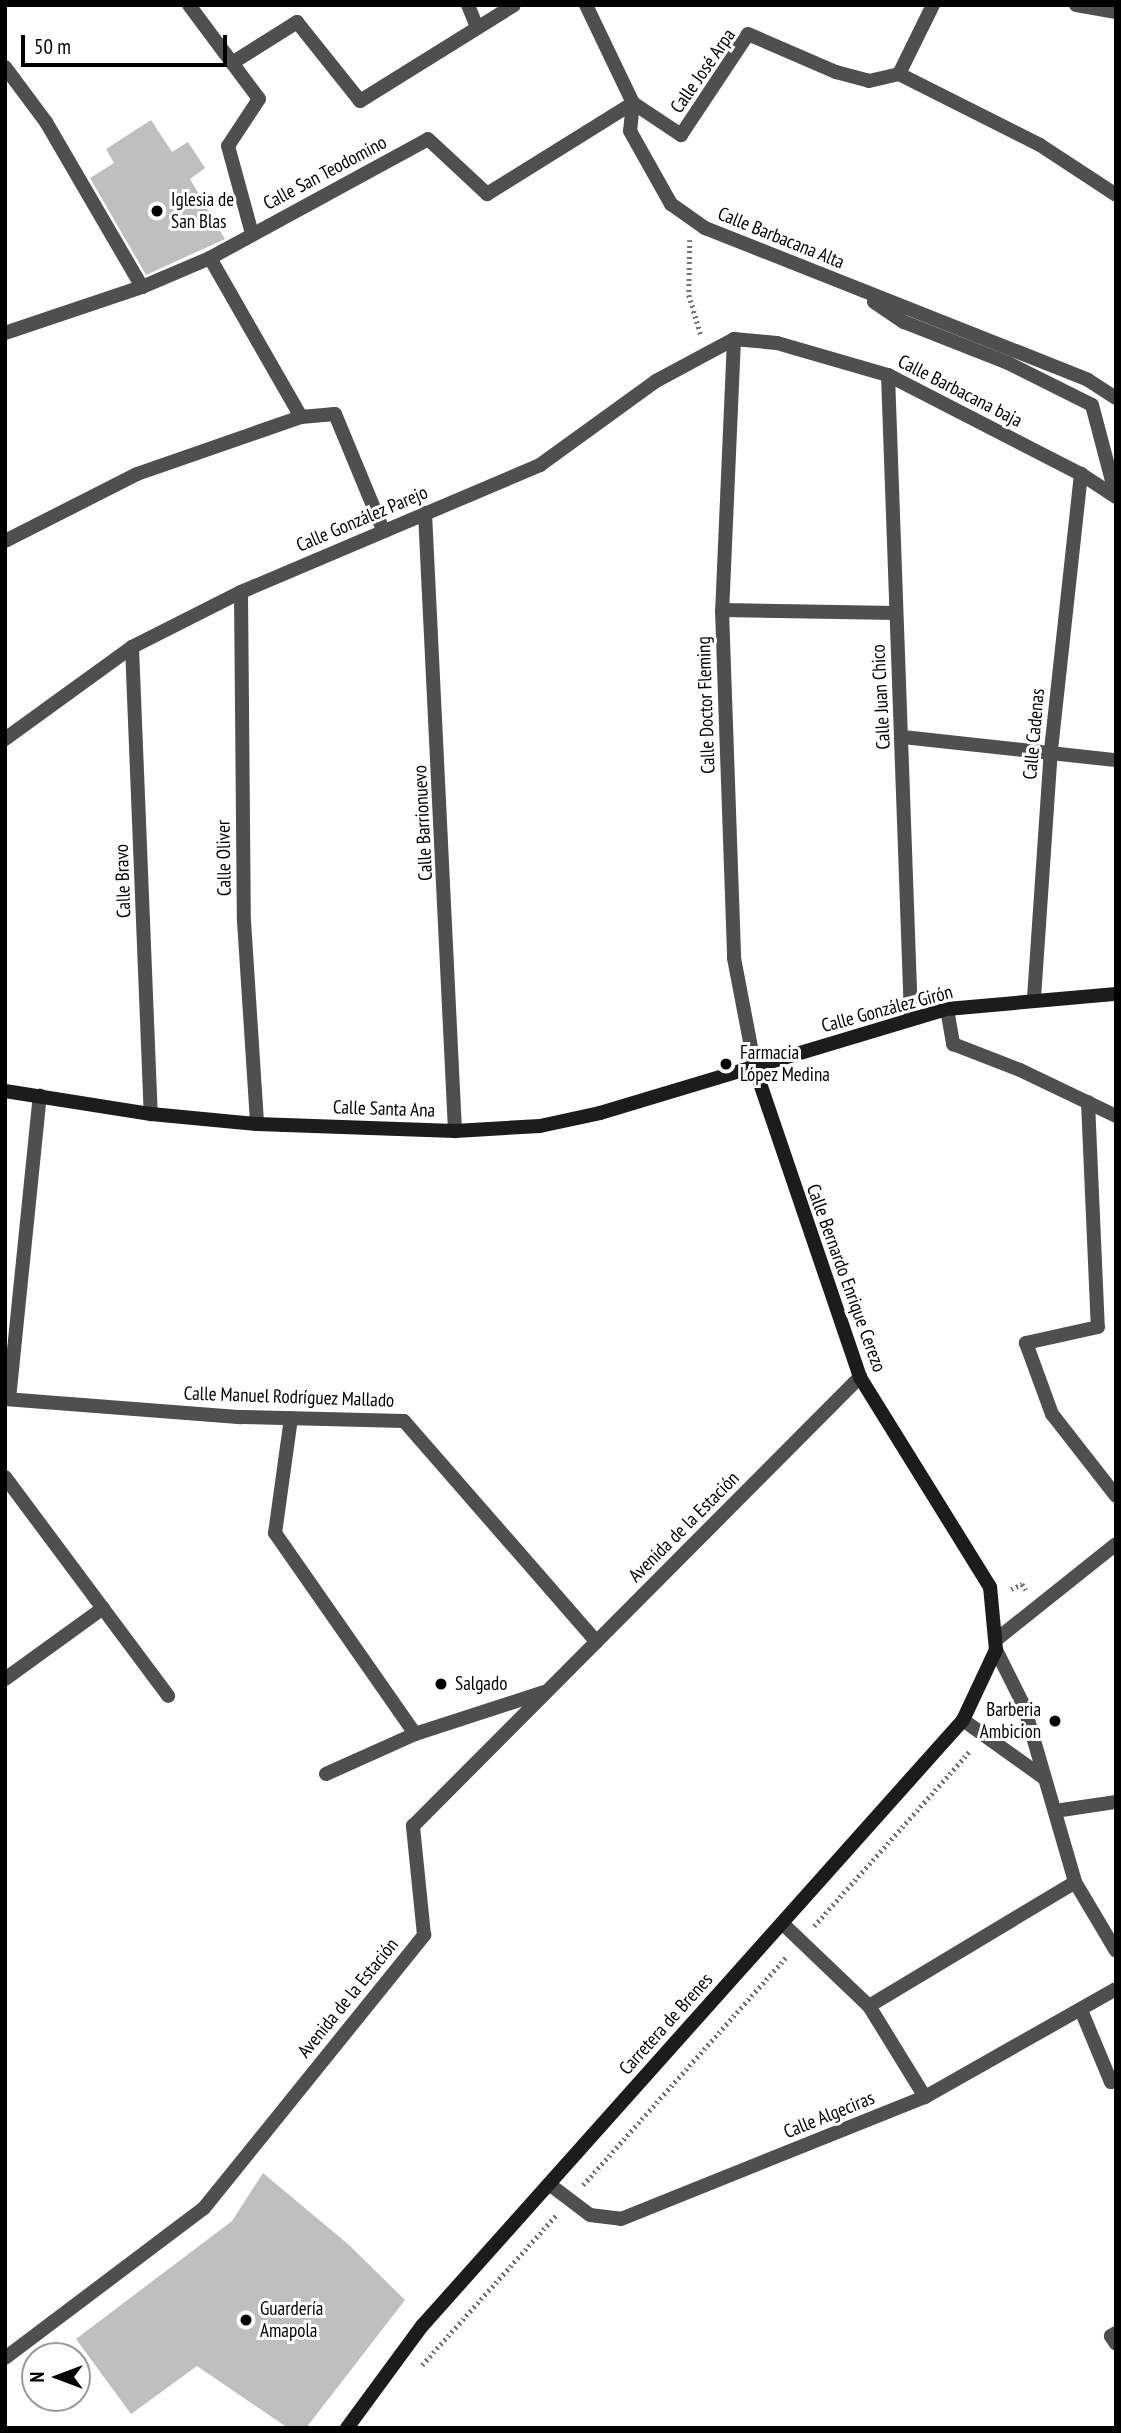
<!DOCTYPE html>
<html>
<head>
<meta charset="utf-8">
<style>
  body { margin:0 }
  #map { position:relative; width:1121px; height:2433px; overflow:hidden; background:#fff; font-family:"PT Sans Narrow",sans-serif }
  div>[style] { position:absolute }
  .building>* { inset:0; background:#bfbfbf }
  .path>* { height:4.5px; margin-top:-2.25px; transform-origin:0; background:repeating-linear-gradient(90deg,#717171 0 2px,transparent 0 5.5px) }
  .street>* { height:14px; margin:-7px; padding:0 7px; transform-origin:7px; border-radius:7px; background:#4f4f4f }
  .secondary>* { height:14px; margin:-7px; padding:0 7px; transform-origin:7px; border-radius:7px; background:#1c1c1c }
  .dots>* { width:19px; height:19px; translate:-50% -50%; box-sizing:border-box; border:4px solid #fff; border-radius:50% }
  span { translate:-50% -50%; white-space:nowrap; text-align:center; line-height:1.15; -webkit-text-stroke:6px #fff; paint-order:stroke }
  .street-label { font-size:19px; color:#000 }
  .poi-label { font-size:19px; color:#000 }
  .left { translate:0 -50%; text-align:left }
  .right { translate:-100% -50%; text-align:right }
  .frame { position:absolute; inset:0; border:7px solid #000; pointer-events:none }
  .north { position:absolute; left:21px; top:2342px; width:70px; height:70px; box-sizing:border-box; background:#fff; border:2px solid #999; border-radius:50%; rotate:270deg; font-size:19px; font-weight:700; line-height:28px; text-align:center; color:#000 }
  .north::after { content:''; display:block; margin:auto; width:24px; height:32px; background:#000; clip-path:polygon(50% 0,100% 100%,50% 72%,0 100%) }
  .scale { position:absolute; left:21px; top:35px; width:206px; height:32px; box-sizing:border-box; border:4px solid #000; border-top:0; padding-left:9px; font-size:21px; line-height:24px; white-space:nowrap; color:#000; -webkit-text-stroke:5px #fff; paint-order:stroke }
</style>
</head>
<body>
<div id="map">
  <div class="building">
    <i style="clip-path:polygon(151px 120px,172px 152px,188px 142px,205px 168px,190px 179px,225px 239px,146px 275px,90px 178px,114px 163px,106px 149px)"></i>
    <i style="clip-path:polygon(263px 2173px,349px 2245px,405px 2300px,306px 2428px,288px 2428px,197px 2366px,131px 2414px,76px 2339px,232px 2221px)"></i>
  </div>
  <div class="path">
    <i style="left:690px;top:240px;width:55px;rotate:91deg"></i>
    <i style="left:689px;top:295px;width:42px;rotate:73.3deg"></i>
    <i style="left:1011px;top:1589px;width:12px;rotate:-24deg"></i>
    <i style="left:1022px;top:1584px;width:7px;rotate:56deg"></i>
    <i style="left:814px;top:1926px;width:236px;rotate:-48.3deg"></i>
    <i style="left:583px;top:2185px;width:307px;rotate:-48.3deg"></i>
    <i style="left:422px;top:2365px;width:201px;rotate:-48.2deg"></i>
  </div>
  <div class="street">
    <i style="left:189px;top:5px;width:117px;rotate:53.3deg"></i>
    <i style="left:259px;top:99px;width:56px;rotate:123.4deg"></i>
    <i style="left:228px;top:146px;width:91px;rotate:74.7deg"></i>
    <i style="left:468px;top:5px;width:24px;rotate:68deg"></i>
    <i style="left:586px;top:5px;width:109px;rotate:64.4deg"></i>
    <i style="left:633px;top:103px;width:28px;rotate:96deg"></i>
    <i style="left:630px;top:131px;width:84px;rotate:60.7deg"></i>
    <i style="left:671px;top:204px;width:42px;rotate:35.2deg"></i>
    <i style="left:705px;top:228px;width:412px;rotate:21.6deg"></i>
    <i style="left:1088px;top:380px;width:33px;rotate:33deg"></i>
    <i style="left:1076px;top:5px;width:41px;rotate:9.9deg"></i>
    <i style="left:232px;top:63px;width:77px;rotate:-32.2deg"></i>
    <i style="left:297px;top:22px;width:101px;rotate:51.4deg"></i>
    <i style="left:360px;top:101px;width:181px;rotate:-31.9deg"></i>
    <i style="left:5px;top:67px;width:69px;rotate:53.3deg"></i>
    <i style="left:46px;top:122px;width:191px;rotate:59.8deg"></i>
    <i style="left:899px;top:74px;width:158px;rotate:26.7deg"></i>
    <i style="left:1040px;top:145px;width:91px;rotate:33.3deg"></i>
    <i style="left:210px;top:258px;width:183px;rotate:60.2deg"></i>
    <i style="left:874px;top:302px;width:36px;rotate:34deg"></i>
    <i style="left:904px;top:322px;width:112px;rotate:21.5deg"></i>
    <i style="left:1008px;top:363px;width:94px;rotate:26.6deg"></i>
    <i style="left:1092px;top:405px;width:94px;rotate:75.2deg"></i>
    <i style="left:5px;top:333px;width:145px;rotate:-18.6deg"></i>
    <i style="left:142px;top:287px;width:74px;rotate:-23.1deg"></i>
    <i style="left:210px;top:258px;width:248px;rotate:-28.6deg"></i>
    <i style="left:428px;top:139px;width:81px;rotate:43deg"></i>
    <i style="left:487px;top:194px;width:172px;rotate:-31.9deg"></i>
    <i style="left:633px;top:103px;width:58px;rotate:33.7deg"></i>
    <i style="left:681px;top:135px;width:121px;rotate:-56.4deg"></i>
    <i style="left:748px;top:34px;width:96px;rotate:23.4deg"></i>
    <i style="left:836px;top:72px;width:34px;rotate:15deg"></i>
    <i style="left:869px;top:81px;width:31px;rotate:-13deg"></i>
    <i style="left:899px;top:74px;width:77px;rotate:-63.8deg"></i>
    <i style="left:734px;top:339px;width:271px;rotate:92.5deg"></i>
    <i style="left:722px;top:610px;width:348px;rotate:88deg"></i>
    <i style="left:734px;top:958px;width:112px;rotate:79.2deg"></i>
    <i style="left:734px;top:339px;width:43px;rotate:5.3deg"></i>
    <i style="left:777px;top:343px;width:116px;rotate:16.1deg"></i>
    <i style="left:888px;top:375px;width:217px;rotate:27.2deg"></i>
    <i style="left:1081px;top:474px;width:42px;rotate:33.3deg"></i>
    <i style="left:888px;top:375px;width:643px;rotate:87.95deg"></i>
    <i style="left:425px;top:513px;width:619px;rotate:87.22deg"></i>
    <i style="left:5px;top:541px;width:148px;rotate:-26.9deg"></i>
    <i style="left:137px;top:474px;width:174px;rotate:-19.2deg"></i>
    <i style="left:301px;top:417px;width:34px;rotate:-5deg"></i>
    <i style="left:335px;top:414px;width:126px;rotate:67.5deg"></i>
    <i style="left:241px;top:592px;width:329px;rotate:89.5deg"></i>
    <i style="left:244px;top:921px;width:203px;rotate:86.3deg"></i>
    <i style="left:722px;top:610px;width:174px;rotate:1deg"></i>
    <i style="left:132px;top:647px;width:467px;rotate:87.7deg"></i>
    <i style="left:903px;top:737px;width:214px;rotate:6.2deg"></i>
    <i style="left:5px;top:739px;width:157px;rotate:-35.9deg"></i>
    <i style="left:132px;top:647px;width:122px;rotate:-26.8deg"></i>
    <i style="left:241px;top:592px;width:325px;rotate:-23deg"></i>
    <i style="left:540px;top:465px;width:143px;rotate:-35.9deg"></i>
    <i style="left:656px;top:381px;width:89px;rotate:-28.3deg"></i>
    <i style="left:1034px;top:998px;width:249px;rotate:-86.1deg"></i>
    <i style="left:1051px;top:750px;width:278px;rotate:-83.8deg"></i>
    <i style="left:947px;top:1009px;width:36px;rotate:80deg"></i>
    <i style="left:953px;top:1044px;width:72px;rotate:21.2deg"></i>
    <i style="left:1020px;top:1070px;width:106px;rotate:25.6deg"></i>
    <i style="left:1088px;top:1102px;width:225px;rotate:87.5deg"></i>
    <i style="left:1098px;top:1327px;width:74px;rotate:167.5deg"></i>
    <i style="left:1026px;top:1343px;width:76px;rotate:69.9deg"></i>
    <i style="left:1052px;top:1414px;width:104px;rotate:52deg"></i>
    <i style="left:5px;top:1399px;width:237px;rotate:4.4deg"></i>
    <i style="left:241px;top:1417px;width:163px;rotate:1.4deg"></i>
    <i style="left:404px;top:1421px;width:293px;rotate:48.9deg"></i>
    <i style="left:9px;top:1399px;width:305px;rotate:-84.2deg"></i>
    <i style="left:291px;top:1418px;width:116px;rotate:97.9deg"></i>
    <i style="left:275px;top:1533px;width:245px;rotate:55.1deg"></i>
    <i style="left:5px;top:1477px;width:273px;rotate:53.3deg"></i>
    <i style="left:997px;top:1639px;width:152px;rotate:-38.6deg"></i>
    <i style="left:996px;top:1650px;width:63px;rotate:63.4deg"></i>
    <i style="left:1024px;top:1706px;width:183px;rotate:73.8deg"></i>
    <i style="left:1075px;top:1882px;width:80px;rotate:59.3deg"></i>
    <i style="left:5px;top:1679px;width:121px;rotate:-35.9deg"></i>
    <i style="left:963px;top:1720px;width:100px;rotate:35.6deg"></i>
    <i style="left:326px;top:1774px;width:98px;rotate:-24.2deg"></i>
    <i style="left:415px;top:1734px;width:136px;rotate:-18deg"></i>
    <i style="left:1055px;top:1811px;width:62px;rotate:-8.4deg"></i>
    <i style="left:782px;top:1923px;width:120px;rotate:43.7deg"></i>
    <i style="left:869px;top:2006px;width:107px;rotate:58.4deg"></i>
    <i style="left:869px;top:2006px;width:240px;rotate:-31deg"></i>
    <i style="left:1081px;top:2010px;width:78px;rotate:67.4deg"></i>
    <i style="left:1111px;top:2082px;width:5px;rotate:-22deg"></i>
    <i style="left:549px;top:2184px;width:51px;rotate:37.1deg"></i>
    <i style="left:590px;top:2215px;width:31px;rotate:7deg"></i>
    <i style="left:621px;top:2219px;width:328px;rotate:-21.9deg"></i>
    <i style="left:925px;top:2097px;width:219px;rotate:-29.5deg"></i>
    <i style="left:1116px;top:2333px;width:6px;rotate:149deg"></i>
    <i style="left:1111px;top:2336px;width:9px;rotate:58deg"></i>
    <i style="left:5px;top:2358px;width:249px;rotate:-37deg"></i>
    <i style="left:204px;top:2208px;width:351px;rotate:-51.1deg"></i>
    <i style="left:424px;top:1935px;width:110px;rotate:-95.8deg"></i>
    <i style="left:413px;top:1826px;width:634px;rotate:-45.13deg"></i>
  </div>
  <div class="secondary">
    <i style="left:5px;top:1091px;width:148px;rotate:9deg"></i>
    <i style="left:151px;top:1114px;width:106px;rotate:5.4deg"></i>
    <i style="left:257px;top:1124px;width:198px;rotate:2deg"></i>
    <i style="left:455px;top:1131px;width:85px;rotate:-3.4deg"></i>
    <i style="left:540px;top:1126px;width:61px;rotate:-12.2deg"></i>
    <i style="left:600px;top:1113px;width:362px;rotate:-16.7deg"></i>
    <i style="left:947px;top:1009px;width:170px;rotate:-5.1deg"></i>
    <i style="left:347px;top:2428px;width:127px;rotate:-53.7deg"></i>
    <i style="left:422px;top:2326px;width:812px;rotate:-48.24deg"></i>
    <i style="left:963px;top:1720px;width:77px;rotate:-64.8deg"></i>
    <i style="left:996px;top:1650px;width:63px;rotate:-95.4deg"></i>
    <i style="left:990px;top:1587px;width:247px;rotate:-121.8deg"></i>
    <i style="left:860px;top:1377px;width:326px;rotate:-108.8deg"></i>
  </div>
  <div class="dots">
    <i style="left:157px;top:211px;background:#000"></i>
    <i style="left:726px;top:1064px;background:#000"></i>
    <i style="left:441px;top:1684px;background:#000"></i>
    <i style="left:1055px;top:1721px;background:#000"></i>
    <i style="left:246px;top:2320px;background:#000"></i>
  </div>
  <div class="street-label">
    <span style="left:703px;top:71px;rotate:-55deg">Calle José Arpa</span>
    <span style="left:325px;top:173px;rotate:-28deg">Calle San Teodomino</span>
    <span style="left:781px;top:238px;rotate:22deg">Calle Barbacana Alta</span>
    <span style="left:960px;top:391px;rotate:27deg">Calle Barbacana baja</span>
    <span style="left:362px;top:519px;rotate:-23deg">Calle González Parejo</span>
    <span style="left:881px;top:697px;rotate:-93deg">Calle Juan Chico</span>
    <span style="left:706px;top:705px;rotate:-92deg">Calle Doctor Fleming</span>
    <span style="left:1034px;top:734px;rotate:-85deg">Calle Cadenas</span>
    <span style="left:423px;top:823px;rotate:-93deg">Calle Barrionuevo</span>
    <span style="left:224px;top:858px;rotate:-91deg">Calle Oliver</span>
    <span style="left:123px;top:881px;rotate:-92deg">Calle Bravo</span>
    <span style="left:887px;top:1009px;rotate:-15deg">Calle González Girón</span>
    <span style="left:384px;top:1109px;rotate:2deg">Calle Santa Ana</span>
    <span style="left:846px;top:1278px;rotate:70deg">Calle Bernardo Enrique Cerezo</span>
    <span style="left:289px;top:1397px;rotate:2deg">Calle Manuel Rodríguez Mallado</span>
    <span style="left:684px;top:1527px;rotate:-45deg">Avenida de la Estación</span>
    <span style="left:348px;top:1998px;rotate:-51deg">Avenida de la Estación</span>
    <span style="left:666px;top:2024px;rotate:-48deg">Carretera de Brenes</span>
    <span style="left:829px;top:2115px;rotate:-22deg">Calle Algeciras</span>
  </div>
  <div class="poi-label">
    <span class="left" style="left:171px;top:211px">Iglesia de<br>San Blas</span>
    <span class="left" style="left:740px;top:1064px">Farmacia<br>López Medina</span>
    <span class="left" style="left:455px;top:1684px">Salgado</span>
    <span class="right" style="left:1041px;top:1721px">Barberia<br>Ambicion</span>
    <span class="left" style="left:260px;top:2320px">Guardería<br>Amapola</span>
  </div>
  <div class="frame"></div>
  <div class="north">N</div>
  <div class="scale">50 m</div>
</div>
</body>
</html>
